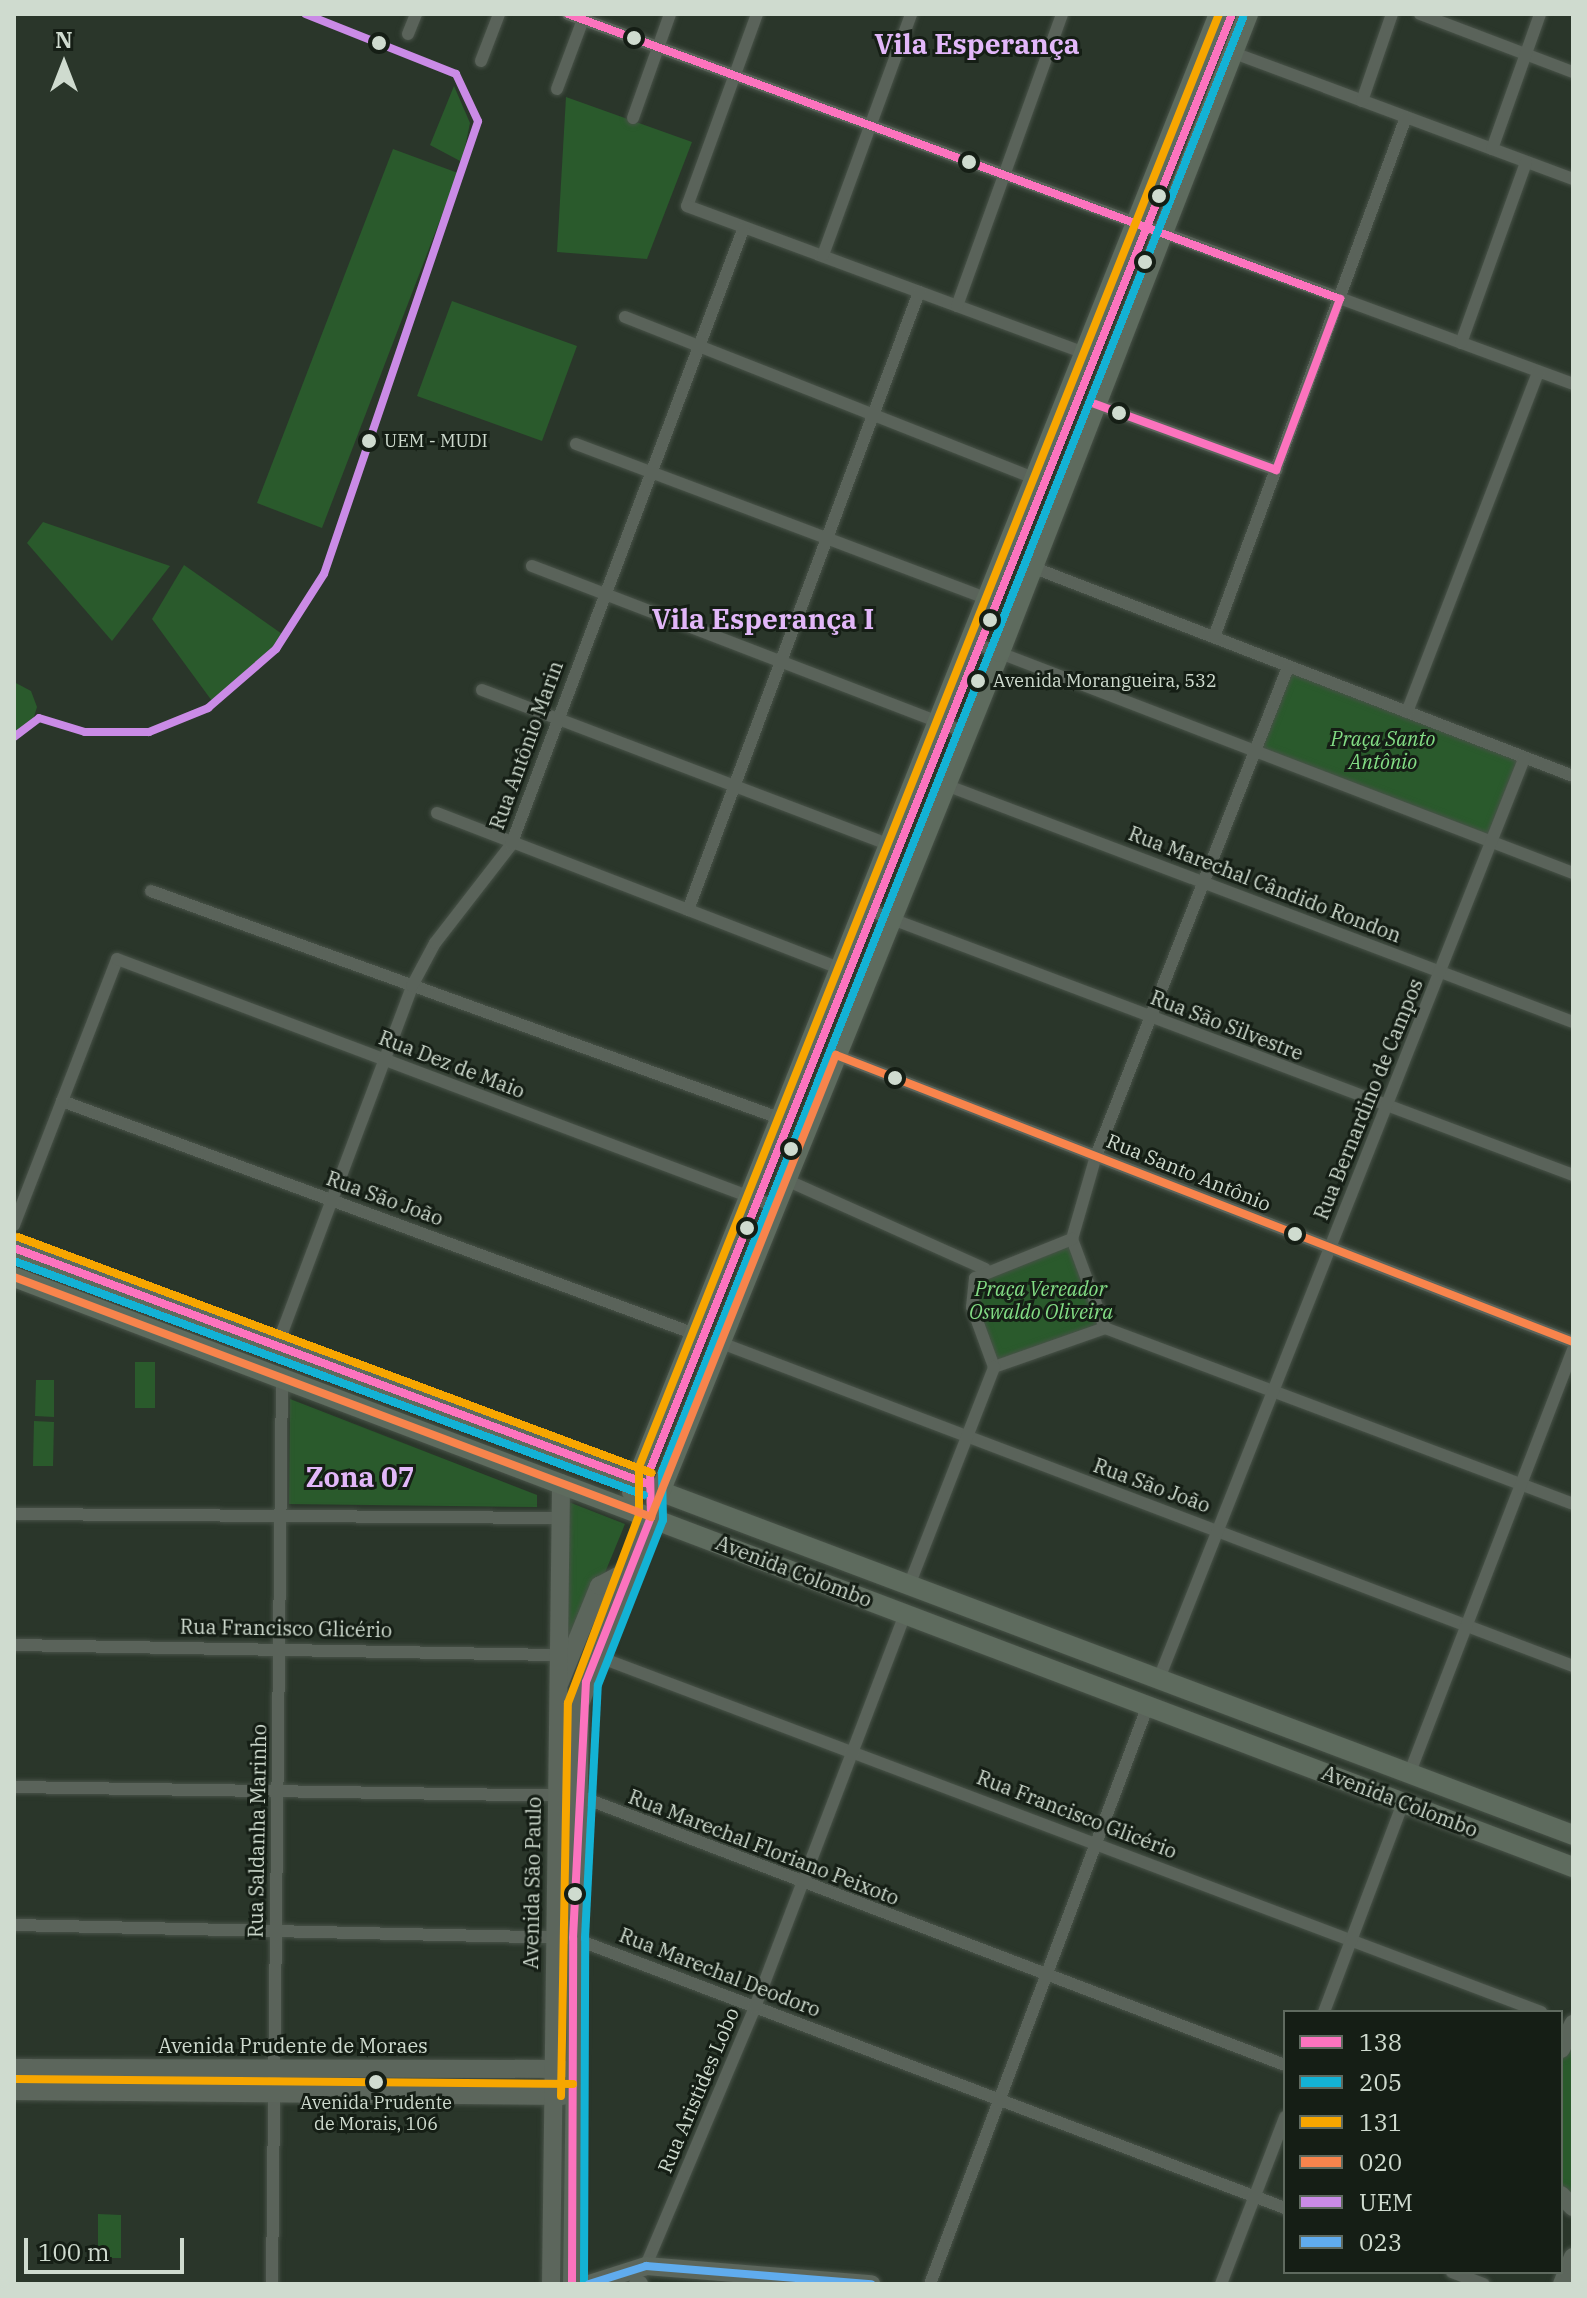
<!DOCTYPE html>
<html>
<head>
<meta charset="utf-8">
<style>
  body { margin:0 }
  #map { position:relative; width:1587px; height:2298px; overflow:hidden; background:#2a362a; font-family:"IBM Plex Serif",serif }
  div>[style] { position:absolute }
  .green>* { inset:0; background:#2a5a2c }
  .roads { filter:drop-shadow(0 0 2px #485248) drop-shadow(0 0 2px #485248) }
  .minor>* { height:12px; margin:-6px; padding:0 6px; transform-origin:6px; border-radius:6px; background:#5a635a }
  .secondary>* { height:18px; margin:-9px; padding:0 9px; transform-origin:9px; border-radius:9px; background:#5c665c }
  .primary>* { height:20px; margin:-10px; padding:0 10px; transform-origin:10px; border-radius:10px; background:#5e6b5e }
  .bus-1>* { height:8px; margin:-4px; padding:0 4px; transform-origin:4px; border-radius:4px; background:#fc73be }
  .bus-2>* { height:8px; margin:-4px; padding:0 4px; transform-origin:4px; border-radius:4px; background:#13b2d5 }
  .bus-3>* { height:8px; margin:-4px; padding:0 4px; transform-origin:4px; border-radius:4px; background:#f7a600 }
  .bus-4>* { height:8px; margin:-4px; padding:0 4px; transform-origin:4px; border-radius:4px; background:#f8844c }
  .bus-5>* { height:8px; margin:-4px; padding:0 4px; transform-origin:4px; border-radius:4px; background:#ca8be6 }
  .bus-6>* { height:8px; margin:-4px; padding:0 4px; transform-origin:4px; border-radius:4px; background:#60acee }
  .dots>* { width:22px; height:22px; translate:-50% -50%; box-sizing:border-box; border:4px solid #151e15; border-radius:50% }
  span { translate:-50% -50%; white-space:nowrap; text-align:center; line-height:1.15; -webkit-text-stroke:6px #151e15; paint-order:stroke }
  .bus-label { font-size:18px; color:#cfdbcf }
  .left { translate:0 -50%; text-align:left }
  .park-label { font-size:20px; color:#83dd85; font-style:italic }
  .street-label { font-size:20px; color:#cfdbcf }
  .district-label { font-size:28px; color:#e2b7f9; font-weight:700 }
  .frame { position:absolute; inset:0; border:16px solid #cfdbcf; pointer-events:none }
  .legend { position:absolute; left:1283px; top:2010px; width:280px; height:264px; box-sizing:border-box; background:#151e15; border:2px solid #5f6a5f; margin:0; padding:10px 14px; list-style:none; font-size:24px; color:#cfdbcf }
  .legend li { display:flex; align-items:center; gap:16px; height:40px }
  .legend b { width:40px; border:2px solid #5f6a5f }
  .north { position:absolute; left:24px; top:24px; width:80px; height:80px; -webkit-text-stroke:6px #151e15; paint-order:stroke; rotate:0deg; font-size:22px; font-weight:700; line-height:32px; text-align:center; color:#cfdbcf }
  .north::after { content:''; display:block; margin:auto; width:28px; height:36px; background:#cfdbcf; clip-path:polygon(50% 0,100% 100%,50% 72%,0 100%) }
  .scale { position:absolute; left:24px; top:2238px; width:160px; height:36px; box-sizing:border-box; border:4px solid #cfdbcf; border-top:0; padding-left:10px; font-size:24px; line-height:28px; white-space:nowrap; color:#cfdbcf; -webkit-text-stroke:6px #151e15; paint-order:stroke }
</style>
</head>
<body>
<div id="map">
  <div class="green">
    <i style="clip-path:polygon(454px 86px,470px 123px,462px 162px,430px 145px)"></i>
    <i style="clip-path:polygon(566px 97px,692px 142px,647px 259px,557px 252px)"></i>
    <i style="clip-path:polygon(393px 149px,458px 173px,322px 528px,257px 503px)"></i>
    <i style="clip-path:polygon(452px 301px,577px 346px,542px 441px,417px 396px)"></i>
    <i style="clip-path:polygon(43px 522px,170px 566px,112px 641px,27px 543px)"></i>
    <i style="clip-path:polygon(184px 565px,285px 636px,212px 701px,152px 619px)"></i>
    <i style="clip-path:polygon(1288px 667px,1524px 759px,1491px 841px,1256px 751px)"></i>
    <i style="clip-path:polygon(14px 682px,31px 691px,37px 707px,32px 723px,14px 733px)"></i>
    <i style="clip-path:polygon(1072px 1239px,1105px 1328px,994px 1367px,972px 1307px,975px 1278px)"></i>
    <i style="clip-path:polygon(135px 1362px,155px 1362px,155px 1408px,135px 1408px)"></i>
    <i style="clip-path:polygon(36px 1380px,54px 1380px,54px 1417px,35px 1416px)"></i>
    <i style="clip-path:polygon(290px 1399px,537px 1495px,537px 1507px,289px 1504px)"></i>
    <i style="clip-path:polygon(34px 1421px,54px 1422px,53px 1466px,33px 1466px)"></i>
    <i style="clip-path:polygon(561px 1499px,625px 1524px,556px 1692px)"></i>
    <i style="clip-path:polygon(1573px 2024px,1573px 2207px,1561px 2195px,1561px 2049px)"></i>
    <i style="clip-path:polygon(98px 2214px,121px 2215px,121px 2258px,98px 2258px)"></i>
  </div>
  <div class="roads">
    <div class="minor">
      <i style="left:568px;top:14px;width:1071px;rotate:20.21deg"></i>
      <i style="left:757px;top:14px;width:204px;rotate:110deg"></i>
      <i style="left:687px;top:206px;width:427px;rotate:20.3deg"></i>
      <i style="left:1420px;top:14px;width:164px;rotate:20.8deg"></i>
      <i style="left:408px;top:34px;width:22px;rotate:-68deg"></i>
      <i style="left:1234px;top:53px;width:362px;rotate:20.4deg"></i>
      <i style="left:481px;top:61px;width:50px;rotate:-69deg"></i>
      <i style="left:557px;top:89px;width:80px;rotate:-69.5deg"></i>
      <i style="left:1362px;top:101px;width:92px;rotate:-71deg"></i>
      <i style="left:633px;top:118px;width:110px;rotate:-70.4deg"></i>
      <i style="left:1492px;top:149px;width:143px;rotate:-70.4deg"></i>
      <i style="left:823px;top:255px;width:257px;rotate:-69.9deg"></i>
      <i style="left:957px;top:306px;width:310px;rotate:-70.2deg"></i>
      <i style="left:625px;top:317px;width:444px;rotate:21.5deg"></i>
      <i style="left:1461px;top:343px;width:192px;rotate:-70.2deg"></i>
      <i style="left:1095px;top:404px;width:193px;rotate:20deg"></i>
      <i style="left:576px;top:444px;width:442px;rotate:20.6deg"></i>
      <i style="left:532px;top:566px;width:466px;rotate:21deg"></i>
      <i style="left:1032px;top:567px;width:580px;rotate:21.12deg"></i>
      <i style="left:1214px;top:637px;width:554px;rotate:-69.73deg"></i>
      <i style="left:974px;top:643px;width:642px;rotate:21.01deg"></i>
      <i style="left:482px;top:690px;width:439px;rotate:20.8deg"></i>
      <i style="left:1407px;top:712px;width:364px;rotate:-68.9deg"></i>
      <i style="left:943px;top:784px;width:673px;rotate:20.7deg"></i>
      <i style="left:437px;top:813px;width:436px;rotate:21.1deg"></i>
      <i style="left:151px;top:891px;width:671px;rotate:19.87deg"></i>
      <i style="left:688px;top:910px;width:660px;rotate:-69.5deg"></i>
      <i style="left:868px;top:910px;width:753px;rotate:20.6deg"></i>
      <i style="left:836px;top:1055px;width:791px;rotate:21.28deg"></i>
      <i style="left:62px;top:1101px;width:675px;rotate:20.21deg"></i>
      <i style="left:784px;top:1179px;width:220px;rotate:24.1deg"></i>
      <i style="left:14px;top:1225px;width:285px;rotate:-68.8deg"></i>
      <i style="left:117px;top:959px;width:702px;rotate:20.6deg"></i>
      <i style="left:1072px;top:1239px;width:86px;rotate:-73.9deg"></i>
      <i style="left:1096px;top:1156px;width:525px;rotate:-68.56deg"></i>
      <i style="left:1072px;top:1239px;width:95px;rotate:69.7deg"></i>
      <i style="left:1105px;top:1328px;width:118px;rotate:160.6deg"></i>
      <i style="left:994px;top:1367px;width:64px;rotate:-110.1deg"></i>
      <i style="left:972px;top:1307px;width:29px;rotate:-84deg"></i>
      <i style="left:975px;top:1278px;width:105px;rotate:-21.9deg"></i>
      <i style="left:1105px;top:1328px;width:500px;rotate:20.6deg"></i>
      <i style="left:716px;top:1341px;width:917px;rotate:20.77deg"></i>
      <i style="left:277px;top:1346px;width:384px;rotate:-69.4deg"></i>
      <i style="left:412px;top:986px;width:49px;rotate:-61.9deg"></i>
      <i style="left:435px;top:943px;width:124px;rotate:-52.2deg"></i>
      <i style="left:511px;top:845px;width:660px;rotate:-69.34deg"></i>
      <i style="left:14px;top:1514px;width:546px;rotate:0.42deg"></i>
      <i style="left:910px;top:1583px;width:232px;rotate:-68.7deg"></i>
      <i style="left:14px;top:1645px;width:543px;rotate:1.06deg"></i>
      <i style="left:599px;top:1657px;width:1007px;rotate:20.65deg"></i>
      <i style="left:1160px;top:1676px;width:987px;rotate:-68.35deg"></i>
      <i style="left:1410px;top:1772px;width:453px;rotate:-68.9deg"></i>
      <i style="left:14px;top:1787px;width:565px;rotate:0.91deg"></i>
      <i style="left:579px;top:1796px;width:756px;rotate:20.86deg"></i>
      <i style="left:14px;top:1925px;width:559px;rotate:1.33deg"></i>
      <i style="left:573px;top:1938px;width:761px;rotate:20.77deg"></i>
      <i style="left:1324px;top:2012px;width:223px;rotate:-69.3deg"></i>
      <i style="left:644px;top:2270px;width:285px;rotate:-67.1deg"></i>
      <i style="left:755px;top:2007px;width:421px;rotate:-69.1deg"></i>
      <i style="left:1452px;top:2272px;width:34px;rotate:21deg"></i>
      <i style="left:272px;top:2284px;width:906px;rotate:-89.37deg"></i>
      <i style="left:930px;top:2284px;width:616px;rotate:-69.36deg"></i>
      <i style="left:1221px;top:2284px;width:179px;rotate:-69deg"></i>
    </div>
    <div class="secondary">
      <i style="left:560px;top:1682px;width:104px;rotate:-67.9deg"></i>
      <i style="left:599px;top:1586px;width:40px;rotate:-28deg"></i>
      <i style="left:1561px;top:2049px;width:28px;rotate:-64deg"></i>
      <i style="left:14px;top:2068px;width:548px;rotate:0.1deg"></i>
      <i style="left:14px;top:2091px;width:548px;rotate:0.52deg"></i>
      <i style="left:1561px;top:2195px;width:17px;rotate:45deg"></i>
      <i style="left:551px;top:2284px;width:801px;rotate:-89.28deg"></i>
      <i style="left:572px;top:2284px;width:580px;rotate:-89.21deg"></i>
      <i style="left:580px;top:1704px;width:200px;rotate:-69.2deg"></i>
      <i style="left:589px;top:2284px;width:60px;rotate:-17.5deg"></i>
      <i style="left:646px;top:2266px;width:226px;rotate:4.6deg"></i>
      <i style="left:638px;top:2284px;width:1px"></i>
      <i style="left:1562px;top:2284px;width:29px;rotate:-68deg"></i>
    </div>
    <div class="primary">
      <i style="left:14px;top:1248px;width:1666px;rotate:20.63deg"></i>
      <i style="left:14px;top:1277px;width:1667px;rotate:20.73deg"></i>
      <i style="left:632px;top:1492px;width:1590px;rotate:-68.34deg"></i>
      <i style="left:656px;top:1502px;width:917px;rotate:-67.97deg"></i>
      <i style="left:1000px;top:652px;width:685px;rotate:-68.76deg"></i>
    </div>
  </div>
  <div class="bus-1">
    <i style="left:568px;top:14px;width:823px;rotate:20.26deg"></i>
    <i style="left:1095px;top:404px;width:193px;rotate:20deg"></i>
    <i style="left:1276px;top:470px;width:183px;rotate:-69.5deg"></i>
    <i style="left:14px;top:1248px;width:676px;rotate:20.42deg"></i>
    <i style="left:572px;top:2284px;width:346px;rotate:-89.8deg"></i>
    <i style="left:573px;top:1938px;width:256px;rotate:-87.1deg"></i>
    <i style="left:586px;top:1682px;width:177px;rotate:-68.5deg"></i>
    <i style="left:651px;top:1517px;width:47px;rotate:-91.2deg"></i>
    <i style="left:650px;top:1470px;width:1568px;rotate:-68.21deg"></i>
  </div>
  <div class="bus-2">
    <i style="left:14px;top:1261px;width:672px;rotate:20.38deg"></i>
    <i style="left:584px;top:2284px;width:346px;rotate:-89.8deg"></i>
    <i style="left:585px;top:1938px;width:253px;rotate:-87.1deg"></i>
    <i style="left:598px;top:1685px;width:177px;rotate:-68.5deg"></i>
    <i style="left:663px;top:1520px;width:48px;rotate:-91.2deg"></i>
    <i style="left:662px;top:1472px;width:1566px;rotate:-68.22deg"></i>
  </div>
  <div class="bus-3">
    <i style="left:18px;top:1237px;width:676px;rotate:20.42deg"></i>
    <i style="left:14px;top:2079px;width:559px;rotate:0.51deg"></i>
    <i style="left:561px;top:2096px;width:393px;rotate:-89deg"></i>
    <i style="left:568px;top:1703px;width:201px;rotate:-69.3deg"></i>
    <i style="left:639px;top:1515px;width:48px;rotate:-90deg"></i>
    <i style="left:639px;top:1467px;width:1564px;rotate:-68.24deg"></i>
  </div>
  <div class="bus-4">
    <i style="left:14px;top:1277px;width:681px;rotate:20.64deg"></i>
    <i style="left:651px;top:1517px;width:498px;rotate:-68.2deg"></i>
    <i style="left:836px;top:1055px;width:791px;rotate:21.28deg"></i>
  </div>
  <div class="bus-5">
    <i style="left:14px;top:737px;width:31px;rotate:-37deg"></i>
    <i style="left:39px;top:718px;width:48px;rotate:16.9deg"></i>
    <i style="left:85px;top:732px;width:64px"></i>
    <i style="left:149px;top:732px;width:64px;rotate:-22.1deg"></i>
    <i style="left:208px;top:708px;width:90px;rotate:-40.9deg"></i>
    <i style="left:276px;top:649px;width:89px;rotate:-57.4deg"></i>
    <i style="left:324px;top:574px;width:478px;rotate:-71.2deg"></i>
    <i style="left:478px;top:121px;width:52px;rotate:-115.1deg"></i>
    <i style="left:456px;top:74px;width:162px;rotate:-158.3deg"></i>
  </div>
  <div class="bus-6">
    <i style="left:589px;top:2284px;width:60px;rotate:-17.5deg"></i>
    <i style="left:646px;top:2266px;width:226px;rotate:4.6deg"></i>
  </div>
  <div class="dots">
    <i style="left:634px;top:38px;background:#cfdbcf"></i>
    <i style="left:379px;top:43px;background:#cfdbcf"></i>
    <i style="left:969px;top:162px;background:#cfdbcf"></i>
    <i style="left:1159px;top:196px;background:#cfdbcf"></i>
    <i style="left:1145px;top:262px;background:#cfdbcf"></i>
    <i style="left:1119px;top:413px;background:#cfdbcf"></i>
    <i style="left:369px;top:441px;background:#cfdbcf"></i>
    <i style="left:990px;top:620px;background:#cfdbcf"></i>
    <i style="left:978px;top:681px;background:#cfdbcf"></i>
    <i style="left:895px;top:1078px;background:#cfdbcf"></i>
    <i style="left:791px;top:1149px;background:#cfdbcf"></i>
    <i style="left:747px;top:1228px;background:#cfdbcf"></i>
    <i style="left:1295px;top:1234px;background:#cfdbcf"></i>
    <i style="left:575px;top:1894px;background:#cfdbcf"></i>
    <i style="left:376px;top:2082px;background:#cfdbcf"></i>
  </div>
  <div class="bus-label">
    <span class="left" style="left:384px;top:441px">UEM - MUDI</span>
    <span class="left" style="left:993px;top:681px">Avenida Morangueira, 532</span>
    <span style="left:376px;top:2114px">Avenida Prudente<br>de Morais, 106</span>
  </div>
  <div class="park-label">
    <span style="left:1383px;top:750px">Praça Santo<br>Antônio</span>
    <span style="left:1041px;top:1300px">Praça Vereador<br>Oswaldo Oliveira</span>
  </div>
  <div class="street-label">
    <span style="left:526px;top:745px;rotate:-70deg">Rua Antônio Marin</span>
    <span style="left:1265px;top:884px;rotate:21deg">Rua Marechal Cândido Rondon</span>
    <span style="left:1227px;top:1025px;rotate:21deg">Rua São Silvestre</span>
    <span style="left:452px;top:1064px;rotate:21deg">Rua Dez de Maio</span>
    <span style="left:1368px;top:1099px;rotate:-68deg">Rua Bernardino de Campos</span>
    <span style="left:1189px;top:1172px;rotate:22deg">Rua Santo Antônio</span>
    <span style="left:385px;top:1198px;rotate:20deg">Rua São João</span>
    <span style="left:1152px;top:1485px;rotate:20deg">Rua São João</span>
    <span style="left:794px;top:1571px;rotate:21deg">Avenida Colombo</span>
    <span style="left:286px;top:1628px;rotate:1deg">Rua Francisco Glicério</span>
    <span style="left:1400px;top:1801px;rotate:21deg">Avenida Colombo</span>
    <span style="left:1077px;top:1814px;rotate:21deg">Rua Francisco Glicério</span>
    <span style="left:257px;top:1831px;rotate:-89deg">Rua Saldanha Marinho</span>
    <span style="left:764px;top:1847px;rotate:21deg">Rua Marechal Floriano Peixoto</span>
    <span style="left:532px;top:1883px;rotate:-89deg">Avenida São Paulo</span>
    <span style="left:720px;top:1972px;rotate:21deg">Rua Marechal Deodoro</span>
    <span style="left:293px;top:2045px">Avenida Prudente de Moraes</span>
    <span style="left:698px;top:2090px;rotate:-67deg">Rua Aristides Lobo</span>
  </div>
  <div class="district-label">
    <span style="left:977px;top:44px">Vila Esperança</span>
    <span style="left:763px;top:619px">Vila Esperança I</span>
    <span style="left:360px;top:1477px">Zona 07</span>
  </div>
  <div class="frame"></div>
  <ul class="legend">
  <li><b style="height:10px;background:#fc73be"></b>138</li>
  <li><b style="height:10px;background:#13b2d5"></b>205</li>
  <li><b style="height:10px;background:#f7a600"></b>131</li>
  <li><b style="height:10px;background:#f8844c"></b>020</li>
  <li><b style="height:10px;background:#ca8be6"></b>UEM</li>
  <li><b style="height:10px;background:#60acee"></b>023</li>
  </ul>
  <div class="north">N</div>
  <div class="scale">100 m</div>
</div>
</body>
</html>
